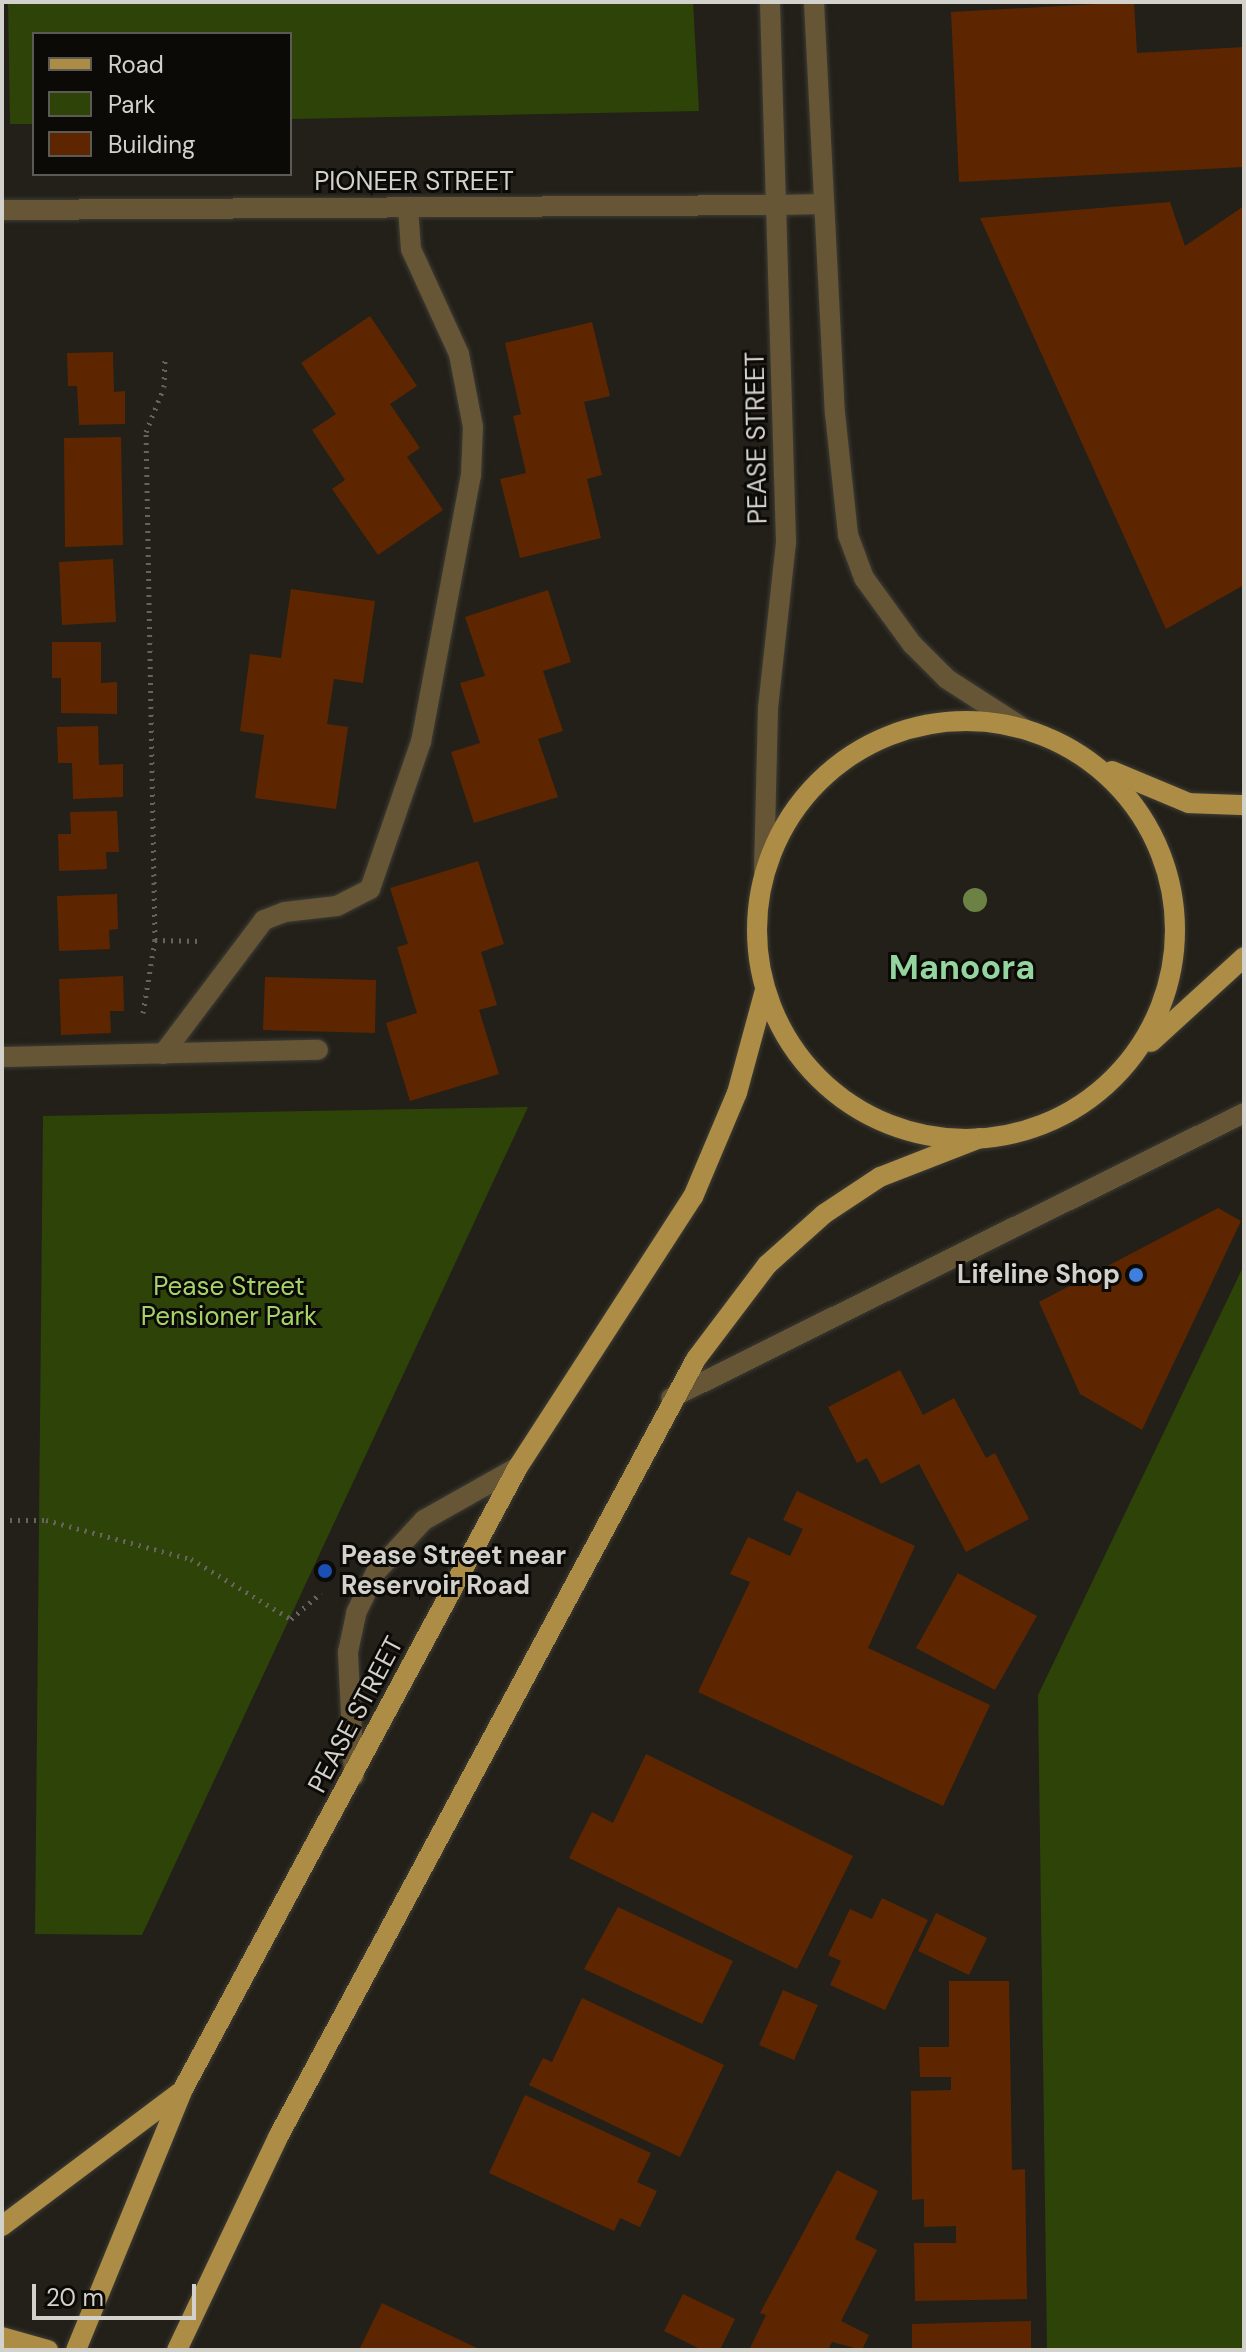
<!DOCTYPE html>
<html>
<head>
<meta charset="utf-8">
<style>
  body { margin:0 }
  #map { position:relative; width:1246px; height:2352px; overflow:hidden; background:#222018; font-family:"DM Sans",sans-serif }
  div>[style] { position:absolute }
  .green>* { inset:0; background:#2d4308 }
  .building>* { inset:0; background:#5d2600 }
  .path>* { height:5px; margin-top:-2.5px; transform-origin:0; background:repeating-linear-gradient(90deg,#66645d 0 2px,transparent 0 8px) }
  .roads { filter:drop-shadow(0 0 2px #3e3c35) drop-shadow(0 0 2px #3e3c35) }
  .service>* { height:20px; margin:-10px; padding:0 10px; transform-origin:10px; border-radius:10px; background:#665636 }
  .minor>* { height:20px; margin:-10px; padding:0 10px; transform-origin:10px; border-radius:10px; background:#665636 }
  .tertiary>* { height:20px; margin:-10px; padding:0 10px; transform-origin:10px; border-radius:10px; background:#665636 }
  .primary>* { height:20px; margin:-10px; padding:0 10px; transform-origin:10px; border-radius:10px; background:#ad8c46 }
  .primary>.ring { margin:-10px; padding:0; box-sizing:content-box; background:none; border:20px solid #ad8c46; border-radius:50% }
  .trees>* { width:24px; height:24px; margin:-12px; border-radius:50%; background:#6b8244 }
  .dots>* { width:22px; height:22px; translate:-50% -50%; box-sizing:border-box; border:4px solid #0b0a07; border-radius:50% }
  span { translate:-50% -50%; white-space:nowrap; text-align:center; line-height:1.15; -webkit-text-stroke:6px #0b0a07; paint-order:stroke }
  .street-label { font-size:26px; color:#d2d1cb }
  .poi-label { font-size:26px; color:#d2d1cb; font-weight:700 }
  .right { translate:-100% -50%; text-align:right }
  .left { translate:0 -50%; text-align:left }
  .park-label { font-size:26px; color:#a6d368 }
  .district-label { font-size:34px; color:#94d49e; font-weight:700 }
  .frame { position:absolute; inset:0; border:4px solid #d2d1cb; pointer-events:none }
  .legend { position:absolute; left:32px; top:32px; width:260px; height:144px; box-sizing:border-box; background:#0b0a07; border:2px solid #5b5a55; margin:0; padding:10px 14px; list-style:none; font-size:24px; color:#d2d1cb }
  .legend li { display:flex; align-items:center; gap:16px; height:40px }
  .legend b { width:40px; border:2px solid #5b5a55 }
  .scale { position:absolute; left:32px; top:2284px; width:164px; height:36px; box-sizing:border-box; border:4px solid #d2d1cb; border-top:0; padding-left:10px; font-size:24px; line-height:28px; white-space:nowrap; color:#d2d1cb; -webkit-text-stroke:6px #0b0a07; paint-order:stroke }
</style>
</head>
<body>
<div id="map">
  <div class="green">
    <i style="clip-path:polygon(8px 2px,693px 2px,699px 111px,290px 119px,290px 34px,34px 34px,34px 124px,10px 124px)"></i>
    <i style="clip-path:polygon(528px 1107px,142px 1935px,35px 1934px,43px 1116px)"></i>
    <i style="clip-path:polygon(1244px 1265px,1244px 2350px,1047px 2350px,1038px 1695px)"></i>
  </div>
  <div class="building">
    <i style="clip-path:polygon(1134px 2px,1137px 53px,1244px 47px,1244px 167px,959px 182px,951px 12px)"></i>
    <i style="clip-path:polygon(1170px 202px,1185px 246px,1244px 206px,1244px 585px,1166px 629px,980px 218px)"></i>
    <i style="clip-path:polygon(370px 316px,417px 386px,390px 404px,420px 448px,407px 457px,443px 510px,378px 555px,332px 489px,345px 480px,312px 430px,336px 414px,301px 363px)"></i>
    <i style="clip-path:polygon(592px 322px,610px 396px,584px 402px,602px 475px,587px 479px,601px 538px,520px 558px,500px 479px,526px 473px,513px 416px,521px 414px,505px 343px)"></i>
    <i style="clip-path:polygon(113px 352px,114px 392px,125px 391px,125px 424px,79px 425px,77px 386px,68px 386px,67px 353px)"></i>
    <i style="clip-path:polygon(121px 437px,123px 545px,65px 547px,64px 438px)"></i>
    <i style="clip-path:polygon(113px 559px,116px 622px,62px 625px,59px 562px)"></i>
    <i style="clip-path:polygon(291px 589px,375px 601px,363px 683px,334px 679px,327px 724px,348px 727px,336px 809px,255px 798px,264px 735px,240px 731px,250px 654px,281px 658px)"></i>
    <i style="clip-path:polygon(548px 590px,571px 662px,543px 671px,563px 731px,538px 739px,558px 797px,474px 823px,451px 752px,480px 743px,460px 683px,485px 676px,465px 617px)"></i>
    <i style="clip-path:polygon(52px 642px,101px 642px,101px 683px,117px 682px,117px 714px,61px 713px,61px 678px,52px 678px)"></i>
    <i style="clip-path:polygon(98px 726px,99px 765px,123px 764px,123px 797px,73px 799px,72px 763px,58px 763px,57px 727px)"></i>
    <i style="clip-path:polygon(117px 811px,119px 852px,106px 852px,107px 869px,59px 871px,58px 834px,71px 834px,70px 812px)"></i>
    <i style="clip-path:polygon(478px 861px,504px 944px,481px 952px,497px 1005px,479px 1010px,499px 1074px,410px 1101px,386px 1023px,417px 1013px,397px 947px,408px 944px,390px 888px)"></i>
    <i style="clip-path:polygon(117px 894px,118px 929px,109px 930px,110px 949px,59px 951px,57px 896px)"></i>
    <i style="clip-path:polygon(123px 976px,124px 1011px,110px 1011px,111px 1033px,61px 1035px,59px 979px)"></i>
    <i style="clip-path:polygon(265px 977px,376px 980px,375px 1033px,263px 1030px)"></i>
    <i style="clip-path:polygon(1218px 1208px,1241px 1221px,1142px 1430px,1080px 1394px,1039px 1302px)"></i>
    <i style="clip-path:polygon(900px 1370px,923px 1415px,954px 1398px,986px 1458px,995px 1453px,1029px 1519px,966px 1552px,919px 1464px,881px 1484px,867px 1458px,857px 1463px,828px 1407px)"></i>
    <i style="clip-path:polygon(797px 1491px,915px 1546px,868px 1648px,990px 1705px,943px 1806px,698px 1692px,750px 1582px,730px 1574px,748px 1537px,790px 1556px,803px 1529px,783px 1520px)"></i>
    <i style="clip-path:polygon(958px 1573px,1037px 1616px,995px 1690px,916px 1648px)"></i>
    <i style="clip-path:polygon(646px 1754px,853px 1856px,797px 1969px,569px 1858px,592px 1812px,613px 1823px)"></i>
    <i style="clip-path:polygon(882px 1898px,928px 1920px,885px 2010px,830px 1985px,841px 1961px,828px 1955px,850px 1909px,872px 1919px)"></i>
    <i style="clip-path:polygon(618px 1907px,733px 1961px,702px 2024px,584px 1969px)"></i>
    <i style="clip-path:polygon(936px 1913px,987px 1938px,969px 1975px,918px 1951px)"></i>
    <i style="clip-path:polygon(949px 1981px,1009px 1981px,1012px 2170px,1025px 2169px,1027px 2299px,915px 2301px,914px 2243px,956px 2243px,956px 2226px,924px 2227px,924px 2199px,912px 2200px,911px 2091px,951px 2090px,951px 2077px,920px 2077px,919px 2047px,949px 2047px)"></i>
    <i style="clip-path:polygon(783px 1990px,818px 2005px,794px 2060px,759px 2045px)"></i>
    <i style="clip-path:polygon(582px 1998px,724px 2065px,680px 2157px,529px 2085px,543px 2058px,552px 2062px)"></i>
    <i style="clip-path:polygon(525px 2095px,651px 2153px,637px 2182px,657px 2191px,640px 2227px,620px 2218px,614px 2231px,489px 2173px)"></i>
    <i style="clip-path:polygon(837px 2170px,878px 2191px,855px 2239px,877px 2250px,841px 2321px,869px 2335px,862px 2350px,832px 2342px,828px 2350px,749px 2350px,766px 2315px,760px 2313px)"></i>
    <i style="clip-path:polygon(683px 2294px,735px 2319px,720px 2350px,702px 2350px,664px 2331px)"></i>
    <i style="clip-path:polygon(382px 2303px,481px 2350px,359px 2350px)"></i>
    <i style="clip-path:polygon(1031px 2321px,1031px 2350px,912px 2350px,912px 2324px)"></i>
  </div>
  <div class="path">
    <i style="left:155px;top:940px;width:508px;rotate:-91.01deg"></i>
    <i style="left:146px;top:432px;width:48px;rotate:-68.2deg"></i>
    <i style="left:164px;top:387px;width:31px;rotate:-88deg"></i>
    <i style="left:143px;top:1013px;width:74px;rotate:-80.7deg"></i>
    <i style="left:155px;top:940px;width:47px;rotate:1.2deg"></i>
    <i style="left:2px;top:1520px;width:44px"></i>
    <i style="left:46px;top:1520px;width:150px;rotate:15.1deg"></i>
    <i style="left:191px;top:1559px;width:117px;rotate:31deg"></i>
    <i style="left:291px;top:1619px;width:40px;rotate:-41deg"></i>
  </div>
  <div class="roads">
    <div class="service">
      <i style="left:671px;top:1398px;width:640px;rotate:-26.44deg"></i>
      <i style="left:354px;top:1776px;width:124px;rotate:-92.8deg"></i>
      <i style="left:348px;top:1652px;width:40px;rotate:-78deg"></i>
      <i style="left:356px;top:1613px;width:46px;rotate:-64deg"></i>
      <i style="left:376px;top:1572px;width:71px;rotate:-47.3deg"></i>
      <i style="left:424px;top:1520px;width:108px;rotate:-29.4deg"></i>
    </div>
    <div class="minor">
      <i style="left:2px;top:210px;width:776px;rotate:-0.37deg"></i>
      <i style="left:163px;top:1054px;width:168px;rotate:-53deg"></i>
      <i style="left:264px;top:920px;width:22px;rotate:-21deg"></i>
      <i style="left:285px;top:912px;width:52px;rotate:-6.6deg"></i>
      <i style="left:337px;top:906px;width:37px;rotate:-27deg"></i>
      <i style="left:370px;top:889px;width:156px;rotate:-70.9deg"></i>
      <i style="left:421px;top:742px;width:271px;rotate:-79.4deg"></i>
      <i style="left:471px;top:476px;width:49px;rotate:-87.7deg"></i>
      <i style="left:473px;top:427px;width:74px;rotate:-100.9deg"></i>
      <i style="left:459px;top:354px;width:115px;rotate:-114.6deg"></i>
      <i style="left:411px;top:249px;width:41px;rotate:-94.2deg"></i>
      <i style="left:2px;top:1057px;width:316px;rotate:-1.3deg"></i>
    </div>
    <div class="tertiary">
      <i style="left:814px;top:2px;width:412px;rotate:87.1deg"></i>
      <i style="left:835px;top:413px;width:123px;rotate:83.9deg"></i>
      <i style="left:848px;top:535px;width:46px;rotate:69.6deg"></i>
      <i style="left:864px;top:578px;width:82px;rotate:54deg"></i>
      <i style="left:912px;top:644px;width:49px;rotate:45deg"></i>
      <i style="left:947px;top:679px;width:94px;rotate:32.8deg"></i>
      <i style="left:778px;top:205px;width:46px;rotate:-1.2deg"></i>
      <i style="left:764px;top:872px;width:164px;rotate:-88.6deg"></i>
      <i style="left:768px;top:708px;width:167px;rotate:-83.8deg"></i>
      <i style="left:786px;top:542px;width:540px;rotate:-91.7deg"></i>
    </div>
    <div class="primary">
      <i class="ring" style="left:757px;top:721px;width:398px;height:398px"></i>
      <i style="left:1112px;top:771px;width:83px;rotate:22.6deg"></i>
      <i style="left:1189px;top:803px;width:55px;rotate:2.1deg"></i>
      <i style="left:1151px;top:1042px;width:126px;rotate:-42.4deg"></i>
      <i style="left:2px;top:2226px;width:221px;rotate:-36.9deg"></i>
      <i style="left:2px;top:2337px;width:48px;rotate:15.8deg"></i>
      <i style="left:76px;top:2350px;width:280px;rotate:-67.7deg"></i>
      <i style="left:182px;top:2091px;width:709px;rotate:-61.7deg"></i>
      <i style="left:518px;top:1467px;width:322px;rotate:-57.1deg"></i>
      <i style="left:693px;top:1197px;width:113px;rotate:-67.1deg"></i>
      <i style="left:737px;top:1093px;width:107px;rotate:-74.8deg"></i>
      <i style="left:177px;top:2350px;width:236px;rotate:-64.6deg"></i>
      <i style="left:278px;top:2137px;width:883px;rotate:-61.75deg"></i>
      <i style="left:696px;top:1359px;width:118px;rotate:-52.9deg"></i>
      <i style="left:767px;top:1265px;width:76px;rotate:-41.8deg"></i>
      <i style="left:824px;top:1214px;width:67px;rotate:-33.5deg"></i>
      <i style="left:880px;top:1177px;width:107px;rotate:-21.3deg"></i>
    </div>
  </div>
  <div class="trees">
    <i style="left:975px;top:900px"></i>
  </div>
  <div class="dots">
    <i style="left:1136px;top:1275px;background:#3f7fe0"></i>
    <i style="left:325px;top:1571px;background:#1a4fb4"></i>
  </div>
  <div class="street-label">
    <span style="left:414px;top:182px">PIONEER STREET</span>
    <span style="left:757px;top:438px;rotate:-91deg">PEASE STREET</span>
    <span style="left:356px;top:1715px;rotate:-62deg">PEASE STREET</span>
  </div>
  <div class="poi-label">
    <span class="right" style="left:1120px;top:1275px">Lifeline Shop</span>
    <span class="left" style="left:341px;top:1571px">Pease Street near<br>Reservoir Road</span>
  </div>
  <div class="park-label">
    <span style="left:229px;top:1302px">Pease Street<br>Pensioner Park</span>
  </div>
  <div class="district-label">
    <span style="left:962px;top:968px">Manoora</span>
  </div>
  <div class="frame"></div>
  <ul class="legend">
  <li><b style="height:10px;background:#ad8c46"></b>Road</li>
  <li><b style="height:22px;background:#2d4308"></b>Park</li>
  <li><b style="height:22px;background:#5d2600"></b>Building</li>
  </ul>
  <div class="scale">20 m</div>
</div>
</body>
</html>
